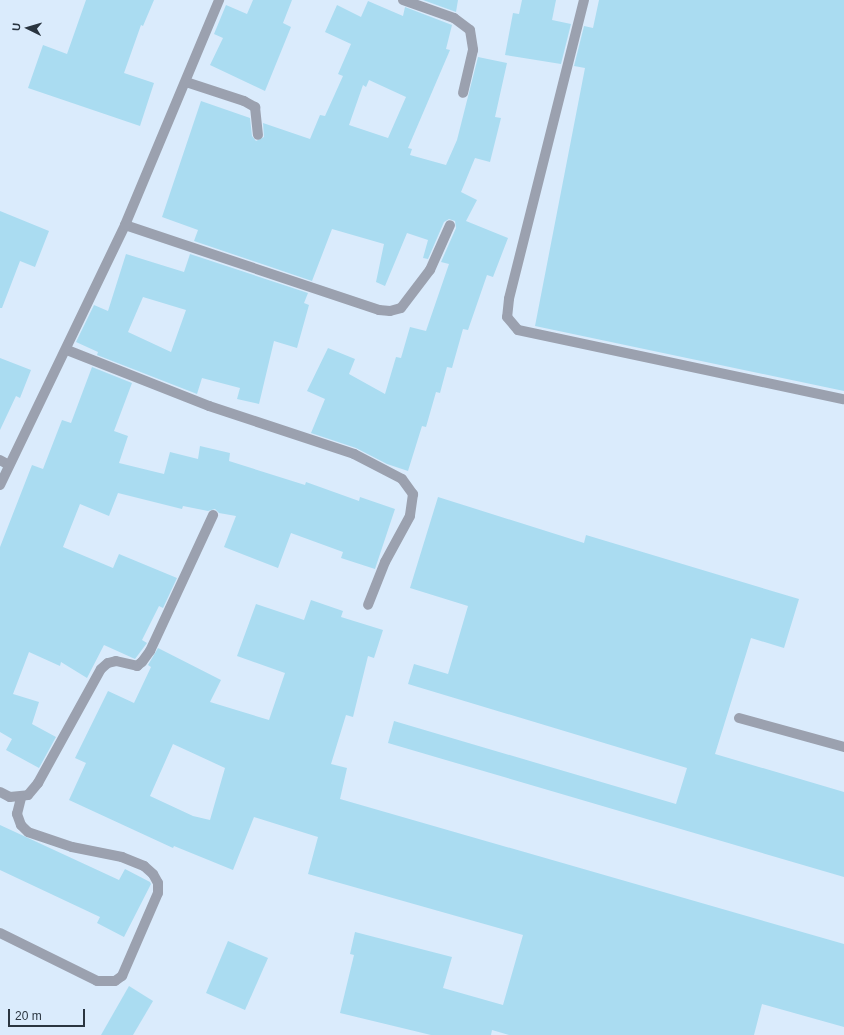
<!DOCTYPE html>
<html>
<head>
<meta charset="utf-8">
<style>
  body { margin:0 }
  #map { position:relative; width:844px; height:1035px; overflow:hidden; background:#daebfc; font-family:Arial,sans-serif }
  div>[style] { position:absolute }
  .building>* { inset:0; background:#aadcf1 }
  .minor>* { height:10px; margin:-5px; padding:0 5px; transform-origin:5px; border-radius:5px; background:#9ba1af }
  span { translate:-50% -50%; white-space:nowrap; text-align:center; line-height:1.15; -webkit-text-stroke:3px #daebfc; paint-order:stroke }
  .north { position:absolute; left:8px; top:8px; width:40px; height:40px; -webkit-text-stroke:3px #daebfc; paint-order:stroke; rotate:275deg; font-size:11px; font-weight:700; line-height:16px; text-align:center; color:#2a3540 }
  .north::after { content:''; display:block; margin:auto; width:14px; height:18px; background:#2a3540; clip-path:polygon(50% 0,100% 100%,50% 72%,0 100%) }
  .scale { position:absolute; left:8px; top:1009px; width:77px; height:18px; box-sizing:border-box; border:2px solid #2a3540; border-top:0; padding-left:5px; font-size:12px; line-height:14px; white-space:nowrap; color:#2a3540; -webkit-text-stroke:3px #daebfc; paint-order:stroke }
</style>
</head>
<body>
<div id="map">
  <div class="building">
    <i style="clip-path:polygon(86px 0,154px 0,143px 26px,141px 25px,124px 73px,154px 83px,140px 126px,28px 88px,43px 45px,67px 54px)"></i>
    <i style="clip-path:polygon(253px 0,292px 0,283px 23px,291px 27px,265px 91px,210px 65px,223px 38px,214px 34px,226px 5px,247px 14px)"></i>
    <i style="clip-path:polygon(423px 0,458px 0,456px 12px)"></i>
    <i style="clip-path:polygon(522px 0,556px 0,552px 20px,571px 24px,561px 64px,505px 55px,513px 13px,519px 14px)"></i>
    <i style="clip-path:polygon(599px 0,844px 0,844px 391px,535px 326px,585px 68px,574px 66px,584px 26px,593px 28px)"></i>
    <i style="clip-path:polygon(evenodd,368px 1px,403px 16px,405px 7px,452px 25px,446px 49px,450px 50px,408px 148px,412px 149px,410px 155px,446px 165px,457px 140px,478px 57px,507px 63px,495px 117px,501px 118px,490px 162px,475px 158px,461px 192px,477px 200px,466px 221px,508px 238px,493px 277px,487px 275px,468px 330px,463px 329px,452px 368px,447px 367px,440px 393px,436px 392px,426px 427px,422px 426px,408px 471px,387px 464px,356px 448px,311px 433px,325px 399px,307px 391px,328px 348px,355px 359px,349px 374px,385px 394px,396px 357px,401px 358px,410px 327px,426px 331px,449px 264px,441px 262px,456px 228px,455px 221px,449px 219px,444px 222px,428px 259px,423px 258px,428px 240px,407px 233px,385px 286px,376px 282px,384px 244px,332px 229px,312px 281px,194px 241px,198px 230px,162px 217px,201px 101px,250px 118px,252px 136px,256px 141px,264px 137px,263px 123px,310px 139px,320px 115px,325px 116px,343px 76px,338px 74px,351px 44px,325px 32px,337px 5px,361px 17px,368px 1px,369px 80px,406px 97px,388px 138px,349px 125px,363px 85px,366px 87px,369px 80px)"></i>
    <i style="clip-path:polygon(0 211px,49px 231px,35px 267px,20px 261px,2px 308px,0 308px)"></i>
    <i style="clip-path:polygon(evenodd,126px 254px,184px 272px,190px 254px,308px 293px,304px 303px,309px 305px,297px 348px,274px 341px,259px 404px,237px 399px,240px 388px,202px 378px,197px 394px,97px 355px,98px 352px,76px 342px,94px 305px,108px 311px,126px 254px,143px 297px,186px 310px,171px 352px,128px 332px,143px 297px)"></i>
    <i style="clip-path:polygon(0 358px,31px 370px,20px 398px,16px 396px,0 430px)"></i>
    <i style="clip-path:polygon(92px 367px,132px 383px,114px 431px,128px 436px,119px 463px,164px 474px,170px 452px,198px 459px,200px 446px,230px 453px,229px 461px,305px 485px,306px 482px,359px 501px,360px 497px,395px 509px,375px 569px,341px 558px,343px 552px,291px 533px,278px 568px,224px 547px,236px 516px,219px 513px,215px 509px,208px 511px,183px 506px,182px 509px,118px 493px,109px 516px,80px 504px,63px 547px,113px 568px,119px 554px,177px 578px,163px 608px,159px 606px,142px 640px,147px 643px,135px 659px,104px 645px,87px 678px,61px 662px,60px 666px,29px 652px,13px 694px,39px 702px,32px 724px,56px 737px,39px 768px,6px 750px,12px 739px,0 732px,0 547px,32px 465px,43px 469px,62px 420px,71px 423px)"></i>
    <i style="clip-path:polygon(438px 497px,584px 543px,586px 535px,799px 599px,784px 648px,751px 638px,715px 754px,844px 792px,844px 877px,388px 743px,394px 721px,676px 804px,687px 768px,408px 684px,414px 664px,448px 674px,468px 606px,410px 588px)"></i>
    <i style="clip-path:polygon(evenodd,311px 600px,343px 611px,341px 617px,383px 630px,374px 658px,368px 656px,353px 717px,346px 715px,331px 764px,347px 768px,340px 799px,844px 944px,844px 1027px,762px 1004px,754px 1035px,509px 1035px,492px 1030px,491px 1035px,431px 1035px,340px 1013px,354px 955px,350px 954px,355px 932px,452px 957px,443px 988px,503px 1005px,523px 935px,308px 874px,318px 837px,254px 817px,233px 870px,174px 846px,173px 848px,69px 800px,86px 763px,75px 758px,108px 691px,134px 703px,151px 667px,148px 665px,158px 648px,221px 680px,210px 702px,269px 720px,285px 673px,237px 656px,256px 604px,304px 620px,311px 600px,173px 744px,225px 768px,210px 820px,193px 816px,150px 796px,173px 744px)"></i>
    <i style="clip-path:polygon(0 825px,119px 880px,125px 869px,150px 882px,151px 884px,124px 937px,97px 923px,100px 917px,0 870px)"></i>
    <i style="clip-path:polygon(228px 941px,268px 958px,245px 1010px,206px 993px)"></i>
    <i style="clip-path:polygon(129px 986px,153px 1001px,133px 1035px,101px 1035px)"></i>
  </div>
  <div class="minor">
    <i style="left:403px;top:0;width:54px;rotate:19.4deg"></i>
    <i style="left:454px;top:18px;width:20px;rotate:37deg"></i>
    <i style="left:470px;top:30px;width:20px;rotate:81deg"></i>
    <i style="left:473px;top:50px;width:44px;rotate:103.1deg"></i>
    <i style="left:584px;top:0;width:308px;rotate:104.1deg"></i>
    <i style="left:509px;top:299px;width:18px;rotate:96deg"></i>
    <i style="left:507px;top:317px;width:17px;rotate:50deg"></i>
    <i style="left:518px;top:330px;width:333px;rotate:12deg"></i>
    <i style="left:186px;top:82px;width:61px;rotate:18.1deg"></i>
    <i style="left:244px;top:101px;width:13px;rotate:29deg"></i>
    <i style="left:255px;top:107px;width:28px;rotate:84deg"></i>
    <i style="left:125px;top:225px;width:268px;rotate:18.5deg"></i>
    <i style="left:379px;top:310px;width:11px;rotate:5deg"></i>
    <i style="left:390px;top:311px;width:11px;rotate:-15deg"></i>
    <i style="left:401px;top:308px;width:48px;rotate:-52.7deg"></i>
    <i style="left:430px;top:270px;width:49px;rotate:-66deg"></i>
    <i style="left:67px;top:350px;width:153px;rotate:21.5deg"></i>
    <i style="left:209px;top:406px;width:153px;rotate:18.3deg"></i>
    <i style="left:354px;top:454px;width:54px;rotate:27.5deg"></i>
    <i style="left:402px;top:479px;width:19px;rotate:54deg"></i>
    <i style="left:413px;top:494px;width:22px;rotate:98deg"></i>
    <i style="left:410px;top:516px;width:52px;rotate:118.5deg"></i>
    <i style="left:385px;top:562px;width:46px;rotate:111.6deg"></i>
    <i style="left:0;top:460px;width:10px;rotate:29deg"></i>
    <i style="left:0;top:485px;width:288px;rotate:-64.3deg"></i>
    <i style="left:125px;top:225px;width:244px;rotate:-67.3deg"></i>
    <i style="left:739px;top:718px;width:109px;rotate:15.4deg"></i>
    <i style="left:0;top:792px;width:11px;rotate:27deg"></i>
    <i style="left:10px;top:797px;width:18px;rotate:-6deg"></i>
    <i style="left:28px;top:795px;width:16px;rotate:-50deg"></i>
    <i style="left:38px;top:783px;width:130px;rotate:-61.1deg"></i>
    <i style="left:101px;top:669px;width:9px;rotate:-41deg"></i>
    <i style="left:108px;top:663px;width:8px;rotate:-14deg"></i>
    <i style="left:116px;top:661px;width:22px;rotate:13deg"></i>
    <i style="left:137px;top:666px;width:6px;rotate:-39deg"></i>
    <i style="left:142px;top:662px;width:14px;rotate:-54deg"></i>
    <i style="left:150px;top:651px;width:150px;rotate:-65.1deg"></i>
    <i style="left:0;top:933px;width:108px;rotate:26.3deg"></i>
    <i style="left:97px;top:981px;width:18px"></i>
    <i style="left:115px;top:981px;width:9px;rotate:-36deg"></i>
    <i style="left:122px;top:976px;width:90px;rotate:-66.6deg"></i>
    <i style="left:158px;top:893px;width:10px;rotate:-90deg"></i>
    <i style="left:158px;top:883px;width:10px;rotate:-119deg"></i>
    <i style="left:153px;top:874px;width:12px;rotate:-138deg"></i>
    <i style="left:144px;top:866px;width:24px;rotate:-158deg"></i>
    <i style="left:122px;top:857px;width:51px;rotate:-168.7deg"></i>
    <i style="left:72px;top:847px;width:46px;rotate:-161.2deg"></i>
    <i style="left:28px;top:832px;width:10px;rotate:-135deg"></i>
    <i style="left:21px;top:825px;width:12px;rotate:-110deg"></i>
    <i style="left:17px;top:814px;width:16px;rotate:-76deg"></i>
  </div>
  <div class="north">U</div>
  <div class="scale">20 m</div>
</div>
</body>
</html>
